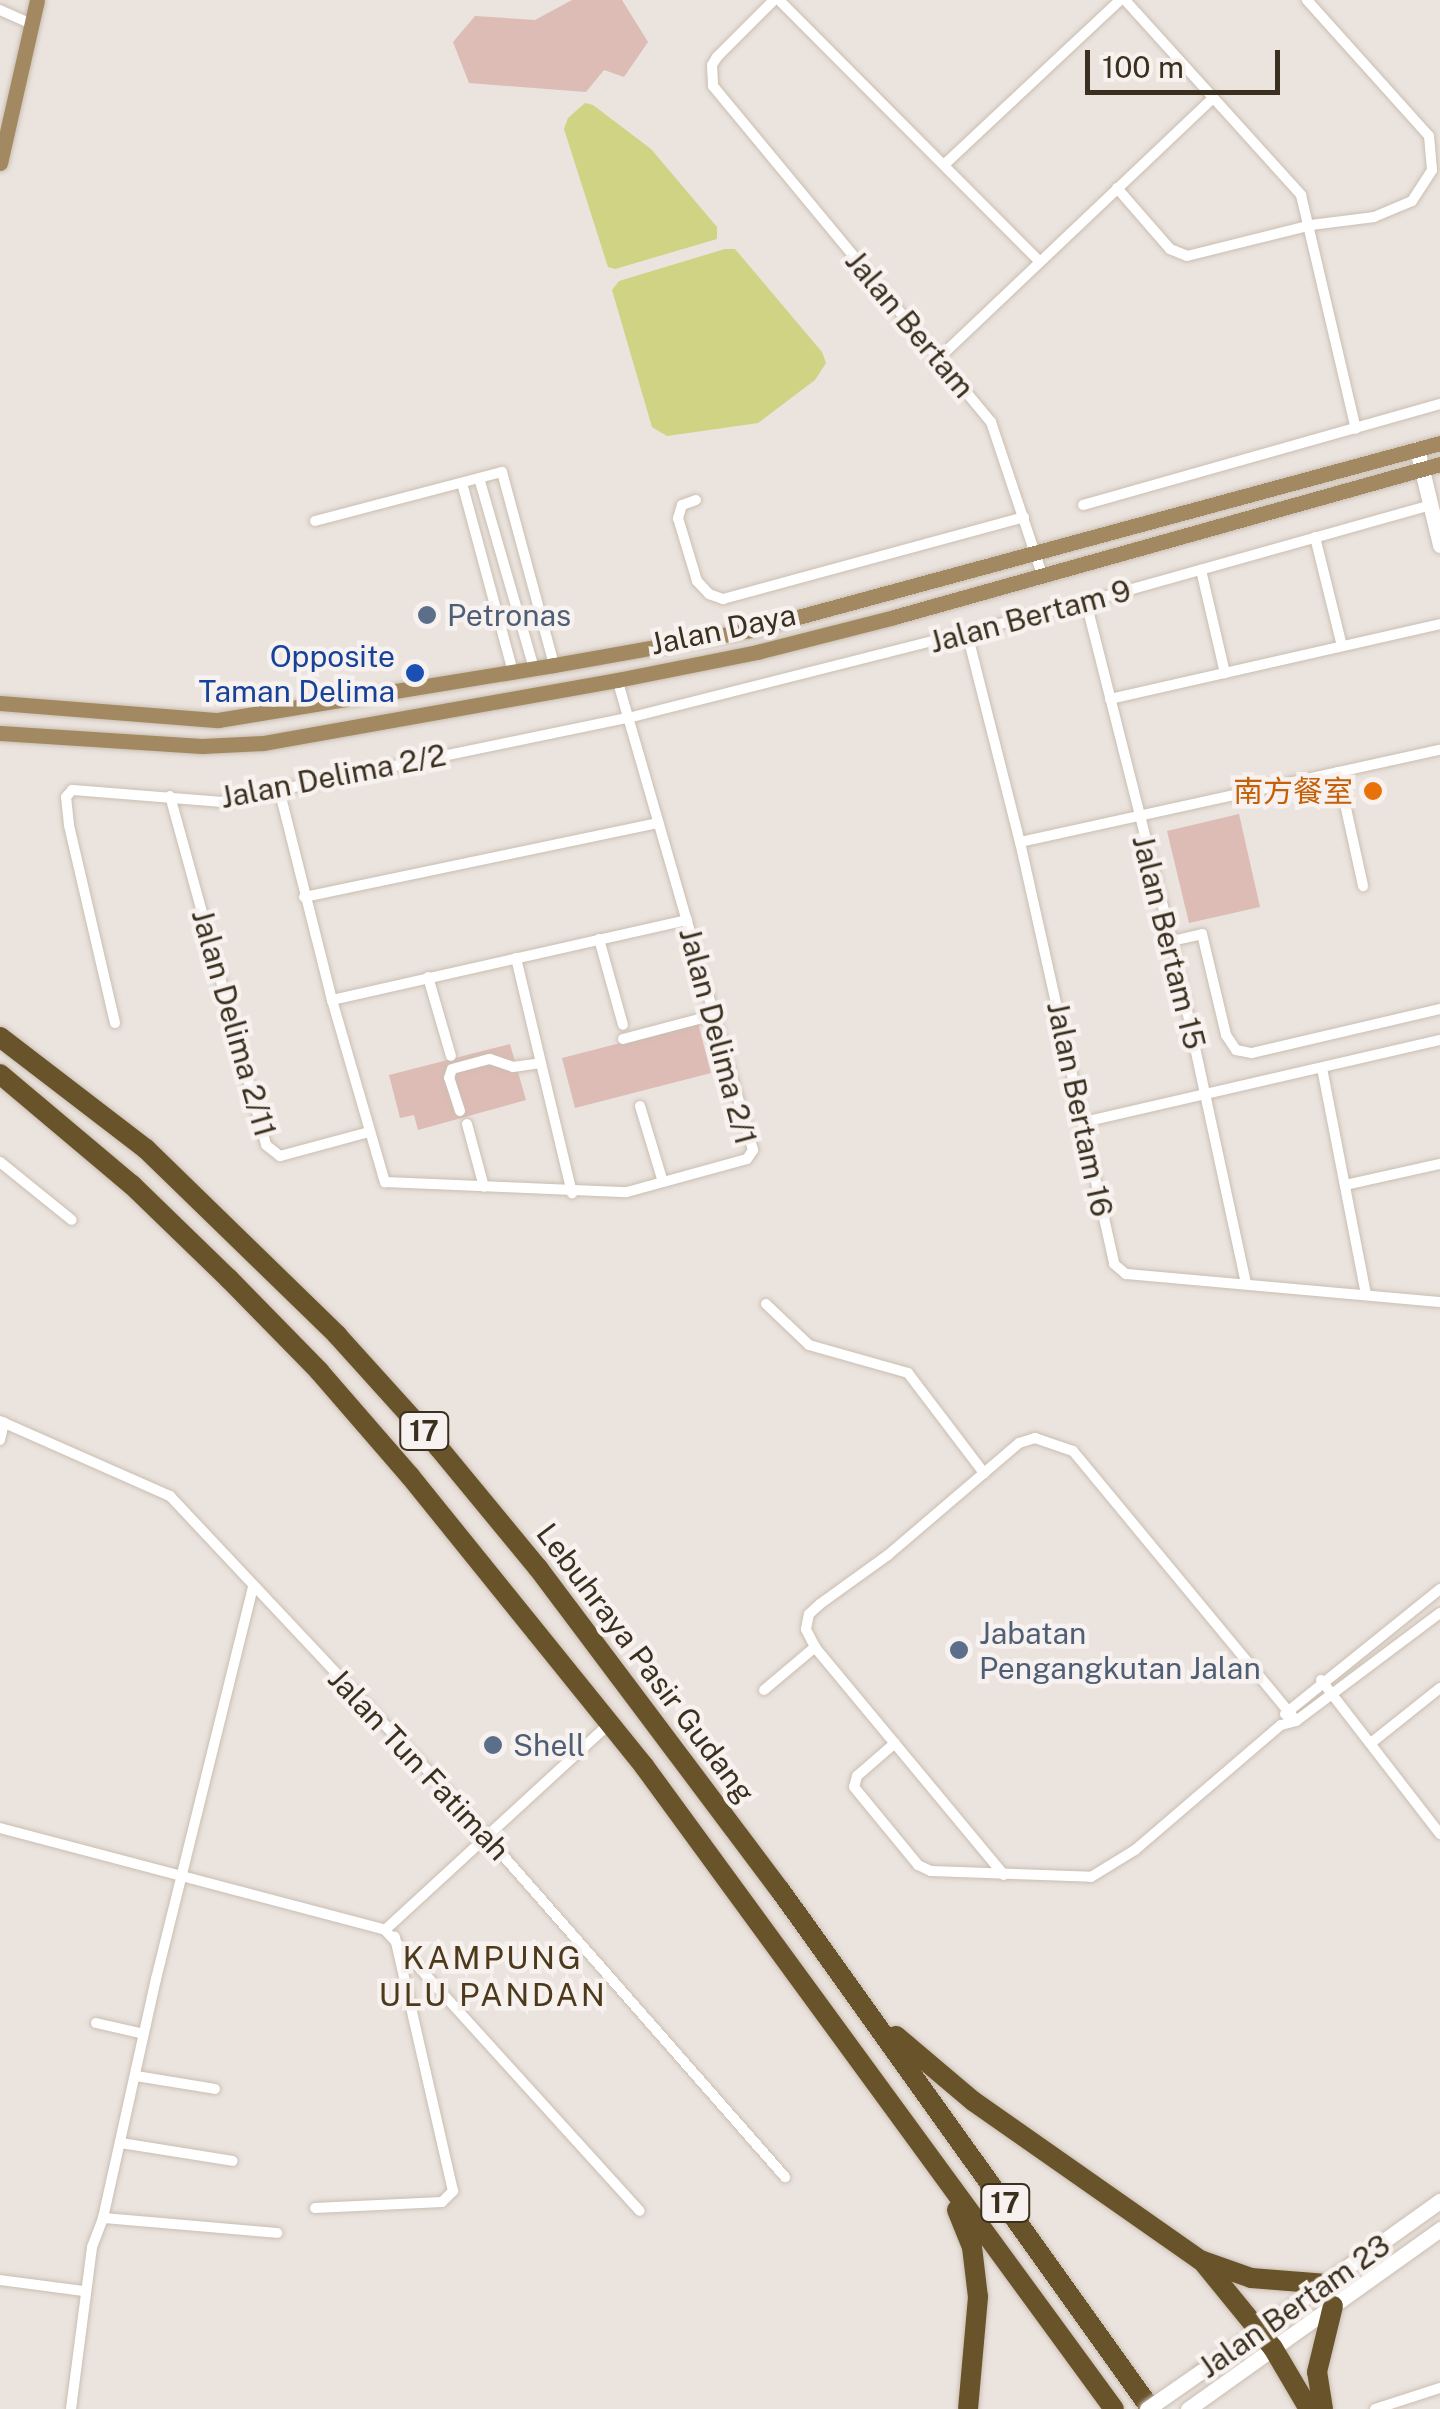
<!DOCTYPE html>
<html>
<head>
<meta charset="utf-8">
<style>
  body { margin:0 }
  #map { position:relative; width:1440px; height:2409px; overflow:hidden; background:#eae3de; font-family:"Public Sans","Noto Sans SC",sans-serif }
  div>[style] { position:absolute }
  .green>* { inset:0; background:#ddbcb6 }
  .water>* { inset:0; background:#d0d284 }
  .roads { filter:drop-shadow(0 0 2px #cabeb1) drop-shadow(0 0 2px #cabeb1) }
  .street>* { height:10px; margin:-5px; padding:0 5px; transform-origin:5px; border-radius:5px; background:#fff }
  .secondary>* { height:15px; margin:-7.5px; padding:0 7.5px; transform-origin:7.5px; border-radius:7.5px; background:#fff }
  .primary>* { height:15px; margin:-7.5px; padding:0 7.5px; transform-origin:7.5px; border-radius:7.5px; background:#a28961 }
  .highway>* { height:20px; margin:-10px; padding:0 10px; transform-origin:10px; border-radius:10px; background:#68532a }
  .bridges { filter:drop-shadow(0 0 2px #cabeb1) drop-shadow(0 0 2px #cabeb1) }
  .secondary-bridge>* { height:15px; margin:-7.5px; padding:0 7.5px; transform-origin:7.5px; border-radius:7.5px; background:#fff }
  .dots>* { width:28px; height:28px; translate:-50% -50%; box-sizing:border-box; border:5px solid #f7f2ef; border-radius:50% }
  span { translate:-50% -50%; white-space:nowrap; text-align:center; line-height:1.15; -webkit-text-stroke:9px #f7f2ef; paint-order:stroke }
  .shield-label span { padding:2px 8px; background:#f7f2ef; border:2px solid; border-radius:8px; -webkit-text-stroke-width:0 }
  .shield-label { font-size:28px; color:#3b301f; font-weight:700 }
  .street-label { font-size:30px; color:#3b301f }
  .service-label { font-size:30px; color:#4e5e75 }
  .left { translate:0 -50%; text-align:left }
  .transit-label { font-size:30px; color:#164399 }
  .right { translate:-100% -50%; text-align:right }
  .food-label { font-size:30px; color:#c56008 }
  .neighbourhood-label { font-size:32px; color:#4d3a1b; letter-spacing:2.5px }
  .scale { position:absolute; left:1085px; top:50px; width:195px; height:45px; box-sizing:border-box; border:5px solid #3b301f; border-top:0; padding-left:12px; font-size:30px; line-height:35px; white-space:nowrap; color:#3b301f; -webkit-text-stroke:8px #f7f2ef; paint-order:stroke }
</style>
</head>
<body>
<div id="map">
  <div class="green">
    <i style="clip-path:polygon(572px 0,622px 0,648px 42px,624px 77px,604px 70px,586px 92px,469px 83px,453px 42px,475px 16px,535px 20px)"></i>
    <i style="clip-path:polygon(1239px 814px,1260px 907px,1189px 923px,1167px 831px)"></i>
    <i style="clip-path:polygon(698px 1023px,711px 1073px,575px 1108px,562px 1058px)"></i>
    <i style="clip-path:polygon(510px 1044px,526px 1100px,418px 1130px,414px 1115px,400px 1118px,389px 1075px)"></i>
  </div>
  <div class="water">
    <i style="clip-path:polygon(585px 103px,593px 105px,651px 149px,717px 227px,717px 239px,615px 269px,608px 267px,564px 129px,568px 118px)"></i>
    <i style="clip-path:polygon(725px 249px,735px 249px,822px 352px,826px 363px,815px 380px,758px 423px,667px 436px,652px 427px,612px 290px,619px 281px)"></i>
  </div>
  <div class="roads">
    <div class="street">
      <i style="left:774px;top:0;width:81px;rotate:135deg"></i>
      <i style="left:717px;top:57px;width:9px;rotate:122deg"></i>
      <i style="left:712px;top:65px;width:21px;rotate:87deg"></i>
      <i style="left:713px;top:86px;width:436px;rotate:50.4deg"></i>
      <i style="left:991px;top:422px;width:163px;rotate:71.5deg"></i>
      <i style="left:779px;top:0;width:367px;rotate:45.1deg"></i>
      <i style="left:1125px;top:0;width:263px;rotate:47.9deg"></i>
      <i style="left:1301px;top:195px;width:240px;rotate:76.8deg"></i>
      <i style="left:0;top:10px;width:37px;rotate:24deg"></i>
      <i style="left:946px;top:163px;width:238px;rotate:-43.1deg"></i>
      <i style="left:1117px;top:188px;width:81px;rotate:49deg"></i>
      <i style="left:1170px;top:249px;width:18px;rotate:22deg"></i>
      <i style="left:1187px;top:256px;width:128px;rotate:-14deg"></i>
      <i style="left:1311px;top:225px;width:64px;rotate:-7.2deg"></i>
      <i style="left:1374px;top:217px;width:41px;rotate:-22.8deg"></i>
      <i style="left:1412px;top:201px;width:37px;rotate:-57deg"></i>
      <i style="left:1432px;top:170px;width:34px;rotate:-95deg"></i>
      <i style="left:1429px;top:136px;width:183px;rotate:-131.9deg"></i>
      <i style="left:939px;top:358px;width:378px;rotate:-43.5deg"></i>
      <i style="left:479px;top:478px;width:199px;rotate:73.9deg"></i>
      <i style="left:462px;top:483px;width:196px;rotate:74.9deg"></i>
      <i style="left:696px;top:500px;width:15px;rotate:160deg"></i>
      <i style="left:682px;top:505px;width:14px;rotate:107deg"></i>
      <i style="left:678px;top:518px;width:66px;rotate:73.2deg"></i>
      <i style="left:697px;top:581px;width:18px;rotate:47deg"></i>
      <i style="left:709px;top:594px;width:15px;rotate:20deg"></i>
      <i style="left:723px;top:599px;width:312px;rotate:-15.2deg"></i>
      <i style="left:1083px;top:505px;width:371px;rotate:-15.8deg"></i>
      <i style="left:315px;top:521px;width:193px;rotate:-14.7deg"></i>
      <i style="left:502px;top:472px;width:200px;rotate:74.9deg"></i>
      <i style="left:1315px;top:537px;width:112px;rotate:76.1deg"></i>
      <i style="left:1201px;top:570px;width:106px;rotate:76.9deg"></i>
      <i style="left:1086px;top:602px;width:350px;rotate:75.8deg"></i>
      <i style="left:1172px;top:941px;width:351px;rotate:77.8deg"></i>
      <i style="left:967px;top:633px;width:216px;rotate:75.8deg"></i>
      <i style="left:1020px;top:842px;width:432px;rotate:77.4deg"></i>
      <i style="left:1114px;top:1264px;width:16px;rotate:40deg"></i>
      <i style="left:1126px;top:1274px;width:315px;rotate:5.1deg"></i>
      <i style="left:1110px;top:699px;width:338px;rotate:-12.8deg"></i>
      <i style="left:1338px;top:772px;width:117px;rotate:77.6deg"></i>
      <i style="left:279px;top:789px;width:218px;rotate:75.9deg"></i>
      <i style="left:332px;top:1000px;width:190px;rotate:73.8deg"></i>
      <i style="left:385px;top:1182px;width:242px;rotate:2.4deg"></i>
      <i style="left:627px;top:1192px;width:124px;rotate:-15.4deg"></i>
      <i style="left:747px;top:1159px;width:11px;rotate:-56deg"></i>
      <i style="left:753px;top:1150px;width:489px;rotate:-106.1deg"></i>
      <i style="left:170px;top:796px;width:362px;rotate:74.6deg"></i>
      <i style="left:266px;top:1145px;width:18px;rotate:38deg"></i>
      <i style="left:280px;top:1156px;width:92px;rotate:-15.1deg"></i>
      <i style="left:1020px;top:842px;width:430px;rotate:-12.4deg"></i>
      <i style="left:304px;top:897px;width:362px;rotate:-11.8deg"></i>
      <i style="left:599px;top:939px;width:89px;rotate:74.4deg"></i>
      <i style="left:1172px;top:941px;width:31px;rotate:-13deg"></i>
      <i style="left:1202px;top:934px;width:104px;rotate:76.6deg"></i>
      <i style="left:1226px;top:1035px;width:18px;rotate:56deg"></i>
      <i style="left:1236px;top:1050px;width:16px;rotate:11deg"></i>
      <i style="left:1252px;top:1053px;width:193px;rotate:-13.2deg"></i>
      <i style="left:516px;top:958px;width:242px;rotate:76.6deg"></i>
      <i style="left:428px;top:977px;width:82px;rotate:73.8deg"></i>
      <i style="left:332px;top:1000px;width:364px;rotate:-12.7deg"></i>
      <i style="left:115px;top:1023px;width:203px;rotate:-103.1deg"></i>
      <i style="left:69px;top:825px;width:28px;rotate:-96deg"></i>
      <i style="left:66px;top:797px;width:9px;rotate:-49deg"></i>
      <i style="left:72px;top:790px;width:149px;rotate:4.6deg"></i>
      <i style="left:221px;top:802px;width:416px;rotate:-11.7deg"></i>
      <i style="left:628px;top:718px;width:472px;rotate:-14.2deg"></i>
      <i style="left:1086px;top:602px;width:357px;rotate:-15.7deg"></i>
      <i style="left:623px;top:1039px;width:94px;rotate:-14.8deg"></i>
      <i style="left:1322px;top:1068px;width:230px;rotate:79deg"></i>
      <i style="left:640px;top:1106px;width:79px;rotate:73.2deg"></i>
      <i style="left:460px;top:1111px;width:35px;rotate:-108deg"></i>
      <i style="left:449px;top:1078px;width:9px;rotate:-72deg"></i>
      <i style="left:452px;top:1069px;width:39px;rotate:-15deg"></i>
      <i style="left:490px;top:1059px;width:24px;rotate:19deg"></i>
      <i style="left:513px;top:1067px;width:28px;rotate:-8deg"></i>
      <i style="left:1084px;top:1122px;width:365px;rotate:-13deg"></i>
      <i style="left:467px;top:1124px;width:65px;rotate:74.9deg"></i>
      <i style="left:0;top:1162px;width:92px;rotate:38.9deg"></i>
      <i style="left:1345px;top:1185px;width:97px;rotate:-12.5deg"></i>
      <i style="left:766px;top:1304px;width:59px;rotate:43.6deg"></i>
      <i style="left:809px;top:1345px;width:103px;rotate:15.8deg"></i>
      <i style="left:908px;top:1373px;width:126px;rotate:52.8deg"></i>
      <i style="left:0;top:1421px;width:186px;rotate:23.8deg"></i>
      <i style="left:170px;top:1496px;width:387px;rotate:46.8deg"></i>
      <i style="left:435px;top:1778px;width:531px;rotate:48.74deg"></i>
      <i style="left:0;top:1440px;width:18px;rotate:-77deg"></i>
      <i style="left:1321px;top:1680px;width:195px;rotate:52.3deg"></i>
      <i style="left:764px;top:1690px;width:67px;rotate:-40.1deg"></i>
      <i style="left:1285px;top:1714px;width:199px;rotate:-38.9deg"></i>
      <i style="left:895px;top:1743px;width:50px;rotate:139deg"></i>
      <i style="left:857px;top:1776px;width:11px;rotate:105deg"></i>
      <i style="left:854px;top:1787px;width:101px;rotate:50.6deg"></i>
      <i style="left:918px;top:1865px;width:14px;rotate:25deg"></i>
      <i style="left:931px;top:1871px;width:160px;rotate:2.1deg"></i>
      <i style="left:1091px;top:1877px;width:52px;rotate:-31.5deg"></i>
      <i style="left:1135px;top:1850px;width:192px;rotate:-40.6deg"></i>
      <i style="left:1281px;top:1725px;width:16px;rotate:-15deg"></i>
      <i style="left:1296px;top:1721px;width:180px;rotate:-36.9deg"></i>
      <i style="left:1371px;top:1743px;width:88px;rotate:-38.6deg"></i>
      <i style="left:0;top:1828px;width:398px;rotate:14.8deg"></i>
      <i style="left:385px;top:1930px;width:379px;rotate:47.8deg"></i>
      <i style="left:1004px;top:1875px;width:296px;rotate:-129.7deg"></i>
      <i style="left:815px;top:1647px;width:20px;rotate:-117deg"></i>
      <i style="left:806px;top:1629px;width:15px;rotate:-79deg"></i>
      <i style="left:809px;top:1614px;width:15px;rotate:-42deg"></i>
      <i style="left:820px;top:1604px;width:84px;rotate:-35.8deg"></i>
      <i style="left:888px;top:1555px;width:172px;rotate:-40.5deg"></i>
      <i style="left:1019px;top:1443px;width:17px;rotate:-17deg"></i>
      <i style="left:1035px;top:1438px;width:40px;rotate:18.9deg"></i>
      <i style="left:1073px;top:1451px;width:350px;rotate:50.4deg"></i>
      <i style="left:385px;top:1930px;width:304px;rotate:-42.6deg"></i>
      <i style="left:96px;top:2023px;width:49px;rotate:12.9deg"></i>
      <i style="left:136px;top:2076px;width:80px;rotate:9.3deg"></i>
      <i style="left:121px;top:2143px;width:113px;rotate:9.1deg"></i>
      <i style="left:315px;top:2208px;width:127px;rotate:-2.7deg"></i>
      <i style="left:442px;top:2202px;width:16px;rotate:-45deg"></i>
      <i style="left:453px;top:2191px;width:261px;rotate:-102.9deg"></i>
      <i style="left:103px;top:2218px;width:175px;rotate:4.9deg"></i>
      <i style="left:0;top:2280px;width:85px;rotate:7.5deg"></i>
      <i style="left:71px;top:2409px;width:163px;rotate:-82.6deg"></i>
      <i style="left:92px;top:2247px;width:31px;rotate:-69deg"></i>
      <i style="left:103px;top:2218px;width:245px;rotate:-77.5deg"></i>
      <i style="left:156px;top:1979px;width:404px;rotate:-76.1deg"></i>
      <i style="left:1375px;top:2409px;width:68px;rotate:-17.9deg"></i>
    </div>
    <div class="secondary">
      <i style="left:1417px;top:449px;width:99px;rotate:76.5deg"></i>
      <i style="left:1200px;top:2372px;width:295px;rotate:-35.5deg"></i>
      <i style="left:1188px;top:2409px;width:310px;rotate:-35.5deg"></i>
    </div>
    <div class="primary">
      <i style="left:0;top:163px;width:167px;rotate:-77.2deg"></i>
      <i style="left:0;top:703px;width:219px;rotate:4.5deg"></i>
      <i style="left:218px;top:720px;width:340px;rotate:-9.3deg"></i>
      <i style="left:554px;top:665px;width:199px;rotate:-10.1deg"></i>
      <i style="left:750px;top:630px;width:715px;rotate:-15.16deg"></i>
      <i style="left:0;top:733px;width:202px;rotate:3.7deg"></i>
      <i style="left:202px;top:746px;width:61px;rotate:-2.8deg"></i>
      <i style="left:263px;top:743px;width:360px;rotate:-10.1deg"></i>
      <i style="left:617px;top:680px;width:143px;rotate:-11.3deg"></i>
      <i style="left:757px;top:652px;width:141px;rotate:-14.3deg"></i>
      <i style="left:894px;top:617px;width:567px;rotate:-15.65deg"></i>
    </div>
    <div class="highway">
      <i style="left:0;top:1037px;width:184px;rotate:37.5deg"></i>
      <i style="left:146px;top:1149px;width:267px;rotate:44.2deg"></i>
      <i style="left:337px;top:1335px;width:152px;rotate:47.9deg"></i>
      <i style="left:439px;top:1448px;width:156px;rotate:50.5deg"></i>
      <i style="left:538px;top:1568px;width:403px;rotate:53.1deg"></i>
      <i style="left:780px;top:1890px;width:638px;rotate:54.44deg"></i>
      <i style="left:0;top:1074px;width:172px;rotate:40.1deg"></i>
      <i style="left:132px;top:1185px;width:135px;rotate:44.1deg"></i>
      <i style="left:229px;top:1279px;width:129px;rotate:45.6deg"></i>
      <i style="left:319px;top:1371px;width:139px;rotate:49.1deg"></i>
      <i style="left:410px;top:1476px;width:373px;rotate:51.1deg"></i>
      <i style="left:644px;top:1766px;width:796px;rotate:53.84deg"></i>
      <i style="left:896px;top:2036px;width:101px;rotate:40.2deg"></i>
      <i style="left:973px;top:2101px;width:277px;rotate:35deg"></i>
      <i style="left:1200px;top:2260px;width:54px;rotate:19.4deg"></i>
      <i style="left:1251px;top:2278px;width:76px;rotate:4.5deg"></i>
      <i style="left:957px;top:2210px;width:40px;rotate:68deg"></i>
      <i style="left:972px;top:2247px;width:50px;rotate:83.2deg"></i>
      <i style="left:978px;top:2297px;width:112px;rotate:95.1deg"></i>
      <i style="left:1202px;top:2261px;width:112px;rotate:50.8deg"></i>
      <i style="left:1273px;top:2348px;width:71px;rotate:59.5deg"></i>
      <i style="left:1323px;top:2409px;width:37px;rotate:-99deg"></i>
      <i style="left:1317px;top:2372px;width:68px;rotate:-76.4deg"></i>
    </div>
  </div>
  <div class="bridges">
    <div class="secondary-bridge">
      <i style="left:1147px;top:2409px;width:65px;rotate:-34.9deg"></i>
    </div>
  </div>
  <div class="dots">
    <i style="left:427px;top:615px;background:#5c6f8a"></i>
    <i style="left:415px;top:673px;background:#1a4fb4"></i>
    <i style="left:1373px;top:791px;background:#e8710a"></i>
    <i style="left:959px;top:1650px;background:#5c6f8a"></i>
    <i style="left:493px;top:1745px;background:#5c6f8a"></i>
  </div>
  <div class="shield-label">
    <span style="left:424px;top:1431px">17</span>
    <span style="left:1005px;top:2203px">17</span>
  </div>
  <div class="street-label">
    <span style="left:910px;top:324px;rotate:50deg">Jalan Bertam</span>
    <span style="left:1030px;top:616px;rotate:-15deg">Jalan Bertam 9</span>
    <span style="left:723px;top:629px;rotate:-12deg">Jalan Daya</span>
    <span style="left:333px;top:776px;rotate:-11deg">Jalan Delima 2/2</span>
    <span style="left:1169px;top:942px;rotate:76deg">Jalan Bertam 15</span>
    <span style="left:234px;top:1023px;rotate:74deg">Jalan Delima 2/11</span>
    <span style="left:718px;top:1036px;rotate:75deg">Jalan Delima 2/1</span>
    <span style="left:1080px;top:1109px;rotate:78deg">Jalan Bertam 16</span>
    <span style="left:646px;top:1663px;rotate:53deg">Lebuhraya Pasir Gudang</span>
    <span style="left:419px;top:1764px;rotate:47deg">Jalan Tun Fatimah</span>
    <span style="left:1294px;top:2306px;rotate:-35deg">Jalan Bertam 23</span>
  </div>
  <div class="service-label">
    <span class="left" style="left:447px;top:615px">Petronas</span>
    <span class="left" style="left:979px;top:1650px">Jabatan<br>Pengangkutan Jalan</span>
    <span class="left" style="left:513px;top:1745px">Shell</span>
  </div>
  <div class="transit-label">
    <span class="right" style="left:395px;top:673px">Opposite<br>Taman Delima</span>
  </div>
  <div class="food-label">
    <span class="right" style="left:1353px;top:791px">南方餐室</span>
  </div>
  <div class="neighbourhood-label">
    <span style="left:493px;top:1977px">KAMPUNG<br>ULU PANDAN</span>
  </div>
  <div class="scale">100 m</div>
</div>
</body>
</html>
